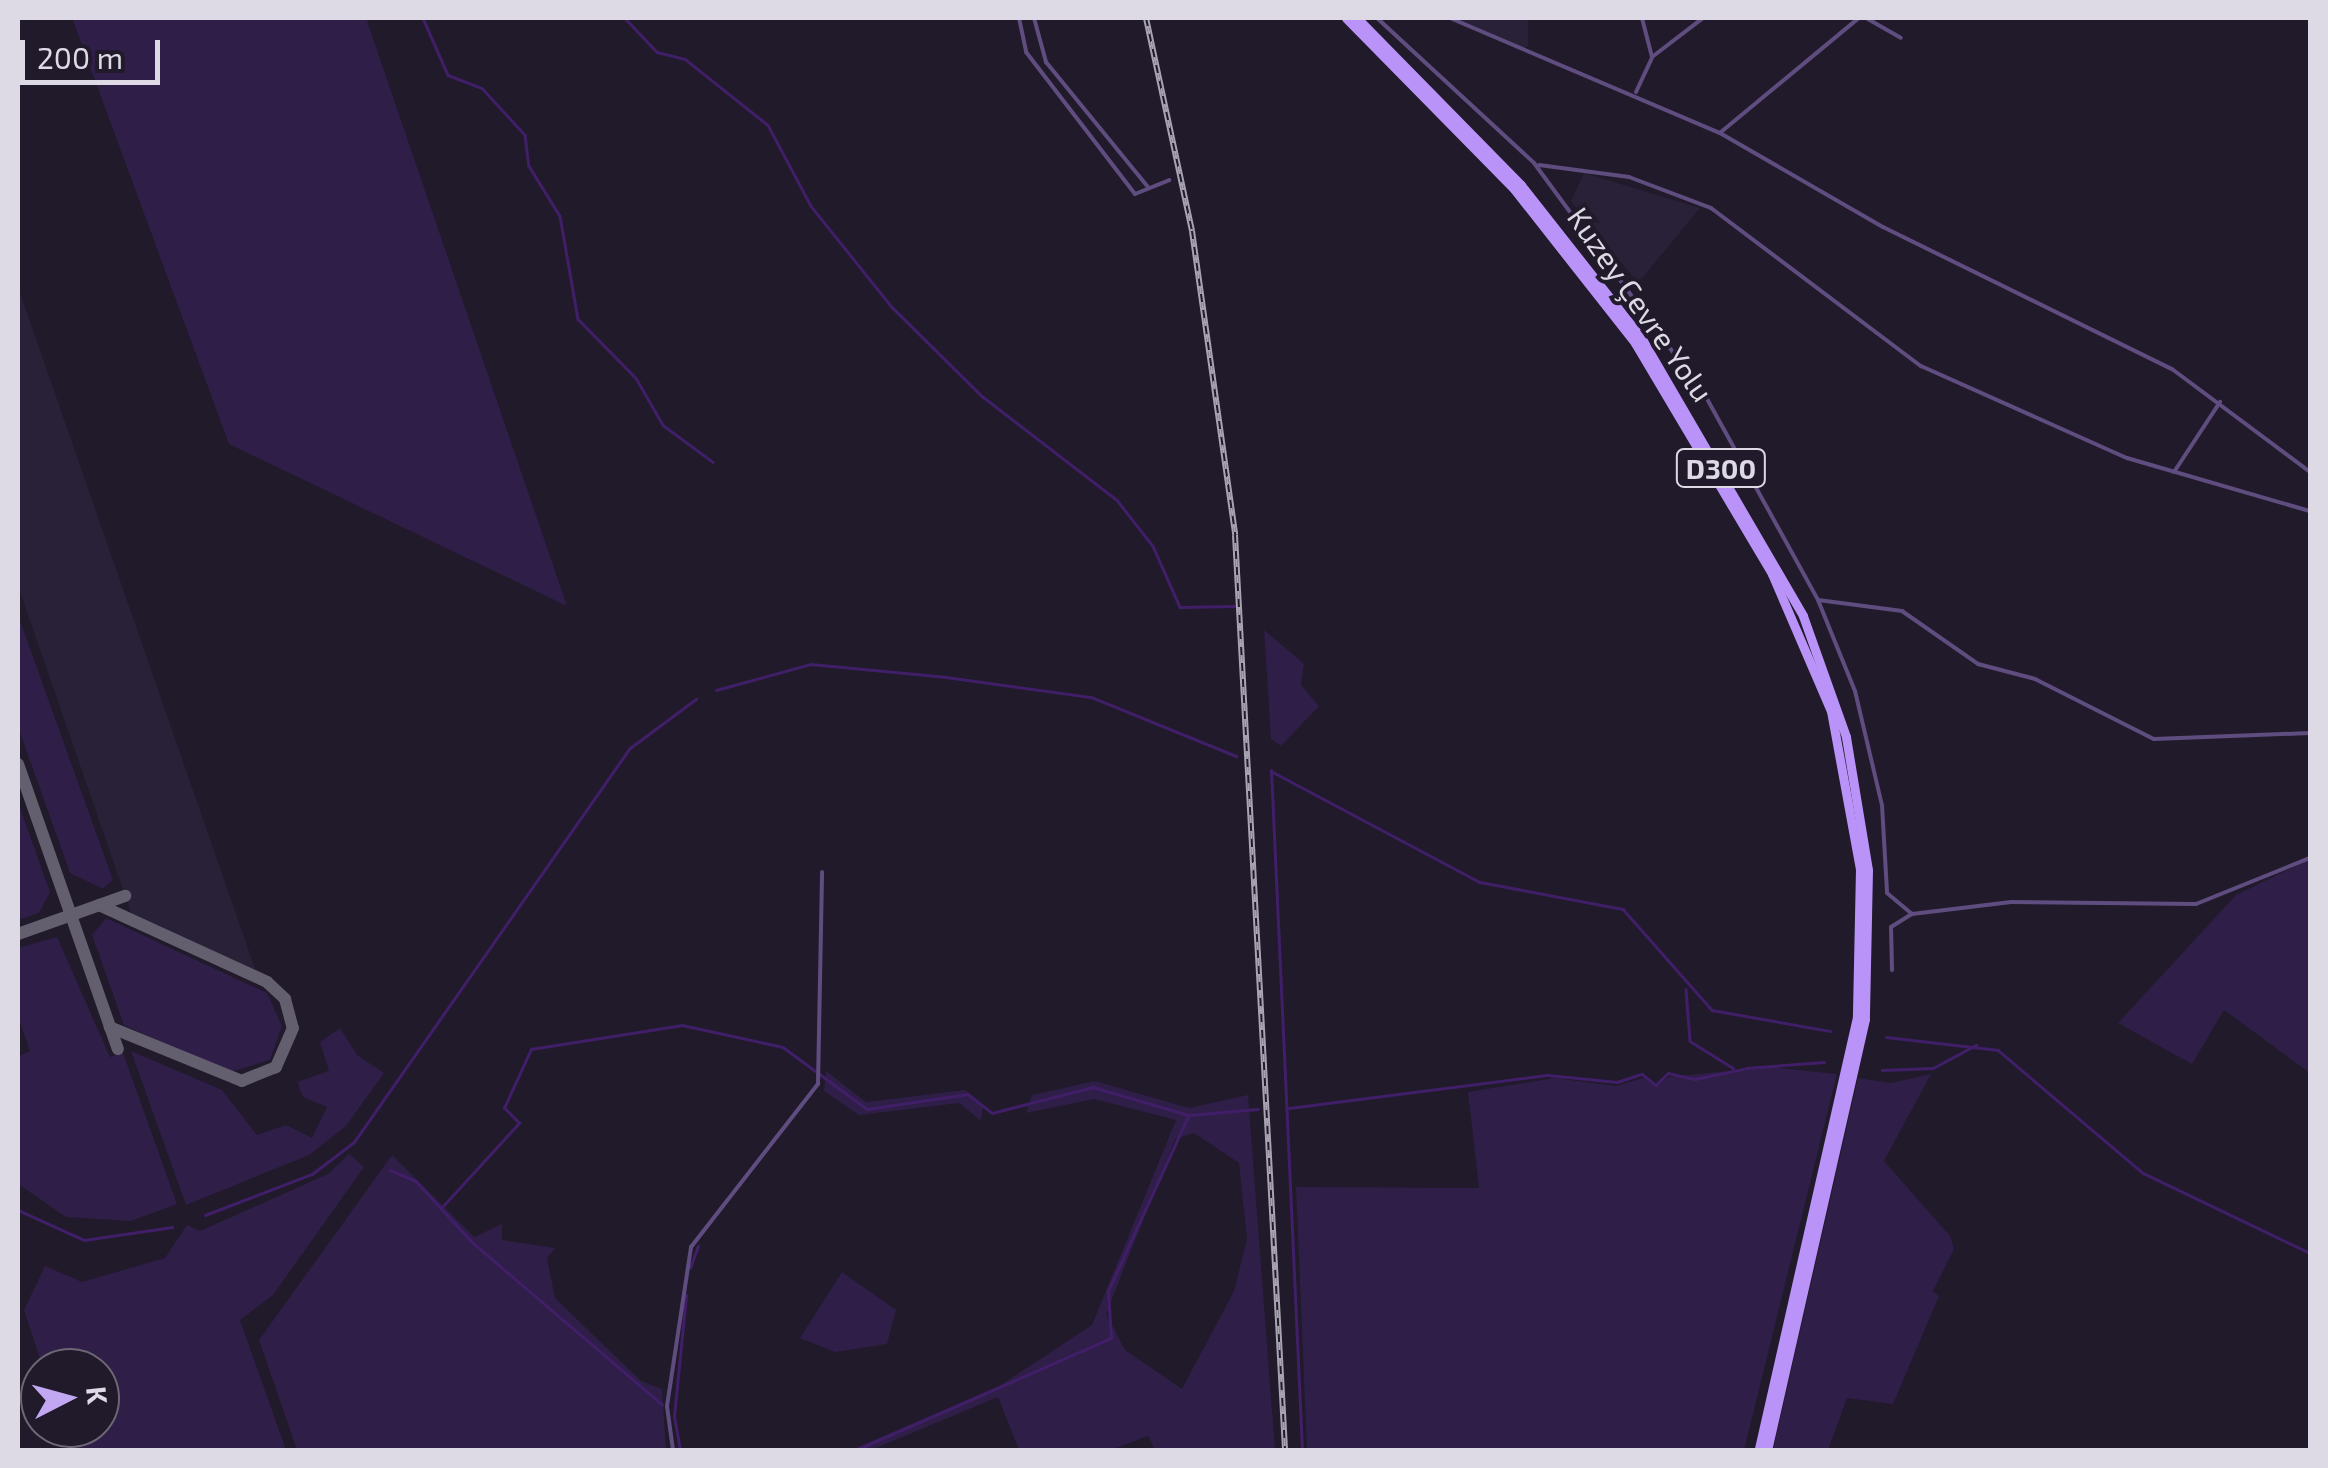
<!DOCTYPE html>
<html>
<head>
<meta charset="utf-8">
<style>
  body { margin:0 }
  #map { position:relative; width:2328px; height:1468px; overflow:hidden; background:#201a2b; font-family:"Exo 2",sans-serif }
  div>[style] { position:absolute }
  .built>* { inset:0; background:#292138 }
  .green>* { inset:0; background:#2f1e47 }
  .stream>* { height:2.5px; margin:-1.25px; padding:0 1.25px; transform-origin:1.25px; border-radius:1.25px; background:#401f68 }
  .taxiway>* { height:12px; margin:-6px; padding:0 6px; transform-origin:6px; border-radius:6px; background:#645f6e }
  .street>* { height:4px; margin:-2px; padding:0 2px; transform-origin:2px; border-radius:2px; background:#5f4d7f }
  .highway>* { height:9px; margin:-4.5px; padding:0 4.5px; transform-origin:4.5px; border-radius:4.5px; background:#ba93f8 }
  .rail>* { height:6px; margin-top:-3px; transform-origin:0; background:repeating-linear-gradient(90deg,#201a2b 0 8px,#a8a4b1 0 16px); box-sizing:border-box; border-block:2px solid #a8a4b1 }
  span { translate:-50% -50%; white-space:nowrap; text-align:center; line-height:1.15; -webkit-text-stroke:8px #201a2b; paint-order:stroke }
  .shield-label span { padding:2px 8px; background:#201a2b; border:2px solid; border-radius:8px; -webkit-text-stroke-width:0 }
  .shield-label { font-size:28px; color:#ddd9e5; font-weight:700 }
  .street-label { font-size:30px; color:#ddd9e5 }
  .frame { position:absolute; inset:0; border:20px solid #ddd9e5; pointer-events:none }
  .north { position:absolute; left:20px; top:1348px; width:100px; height:100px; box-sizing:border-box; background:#201a2b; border:2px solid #6c6675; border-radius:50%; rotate:84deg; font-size:28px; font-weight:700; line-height:40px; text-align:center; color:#ddd9e5 }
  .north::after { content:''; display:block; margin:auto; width:35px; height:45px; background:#c2a7f2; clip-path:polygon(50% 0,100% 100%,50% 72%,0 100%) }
  .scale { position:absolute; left:20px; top:40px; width:140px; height:45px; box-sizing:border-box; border:5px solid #ddd9e5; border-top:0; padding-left:12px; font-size:30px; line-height:35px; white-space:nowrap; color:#ddd9e5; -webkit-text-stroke:8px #201a2b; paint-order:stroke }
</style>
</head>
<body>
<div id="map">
  <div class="built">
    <i style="clip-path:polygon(1455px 18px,1528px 18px,1528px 46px,1518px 50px)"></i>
    <i style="clip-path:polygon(1584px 173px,1700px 208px,1638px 283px,1571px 201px)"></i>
    <i style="clip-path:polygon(18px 287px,260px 983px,136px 927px,18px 586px)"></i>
  </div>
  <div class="green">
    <i style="clip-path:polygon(72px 18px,366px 18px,567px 606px,229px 444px)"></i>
    <i style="clip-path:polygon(18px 615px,113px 880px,103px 889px,70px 873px,18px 727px)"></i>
    <i style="clip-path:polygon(1264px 630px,1304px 664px,1301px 685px,1319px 706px,1281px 746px,1271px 739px)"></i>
    <i style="clip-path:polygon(18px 802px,50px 892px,39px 913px,18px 920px)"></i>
    <i style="clip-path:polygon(2310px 859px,2310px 1073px,2224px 1010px,2192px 1064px,2118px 1023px,2236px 895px)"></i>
    <i style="clip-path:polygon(106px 918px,267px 993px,282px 1026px,270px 1060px,227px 1073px,124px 1025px,92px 935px)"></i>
    <i style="clip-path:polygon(57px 937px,110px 1057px,123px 1053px,177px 1204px,131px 1221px,66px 1217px,18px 1184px,18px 1057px,30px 1051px,18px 1017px,18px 948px)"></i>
    <i style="clip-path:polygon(340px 1028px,357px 1055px,384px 1073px,346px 1126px,309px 1155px,186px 1205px,131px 1051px,222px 1090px,257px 1135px,286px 1125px,312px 1138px,327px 1107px,303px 1097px,297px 1082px,329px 1071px,320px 1042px)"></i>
    <i style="clip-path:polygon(1772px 1067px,1837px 1074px,1744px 1450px,1307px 1450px,1296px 1187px,1479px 1188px,1468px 1092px,1554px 1078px,1616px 1086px,1643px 1078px,1657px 1087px,1668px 1077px)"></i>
    <i style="clip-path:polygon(826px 1071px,866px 1102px,965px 1090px,983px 1105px,981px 1121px,959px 1103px,859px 1115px,824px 1091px)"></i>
    <i style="clip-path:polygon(1931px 1074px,1884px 1161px,1950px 1236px,1954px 1249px,1933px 1291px,1939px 1296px,1893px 1404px,1847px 1398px,1828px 1450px,1773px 1450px,1858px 1078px,1891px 1083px)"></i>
    <i style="clip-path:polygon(evenodd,1095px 1081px,1189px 1108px,1248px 1095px,1275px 1450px,1155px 1450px,1148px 1436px,1110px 1450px,1019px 1450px,998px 1397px,871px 1450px,851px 1450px,1001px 1385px,1092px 1325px,1176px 1120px,1094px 1099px,1026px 1113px,1032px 1095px,1095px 1081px,1194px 1133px,1239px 1163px,1247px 1239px,1234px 1291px,1182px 1389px,1125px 1350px,1106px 1314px,1175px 1139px,1194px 1133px)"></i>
    <i style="clip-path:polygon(349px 1154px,364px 1167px,273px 1295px,240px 1320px,286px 1450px,71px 1450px,63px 1428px,100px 1428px,100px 1368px,43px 1368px,24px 1310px,45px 1266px,82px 1282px,165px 1258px,187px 1225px,200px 1231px,328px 1174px)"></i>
    <i style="clip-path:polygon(392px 1155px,474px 1237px,502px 1224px,502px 1240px,555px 1248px,547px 1258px,555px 1298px,641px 1381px,662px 1389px,666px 1450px,297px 1450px,259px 1340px)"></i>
    <i style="clip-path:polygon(842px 1272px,896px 1310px,887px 1344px,835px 1352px,800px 1338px)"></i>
  </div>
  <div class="stream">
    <i style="left:423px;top:18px;width:62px;rotate:66.3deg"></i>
    <i style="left:448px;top:75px;width:36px;rotate:21deg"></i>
    <i style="left:482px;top:88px;width:64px;rotate:47.5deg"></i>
    <i style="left:525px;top:135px;width:31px;rotate:83deg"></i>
    <i style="left:529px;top:166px;width:59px;rotate:58.2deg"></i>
    <i style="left:560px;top:216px;width:105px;rotate:80.1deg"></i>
    <i style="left:578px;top:319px;width:83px;rotate:45.5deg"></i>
    <i style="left:636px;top:378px;width:54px;rotate:60.1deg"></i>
    <i style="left:663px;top:425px;width:62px;rotate:36.5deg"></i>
    <i style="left:625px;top:18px;width:47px;rotate:46.7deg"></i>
    <i style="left:657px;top:52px;width:29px;rotate:14deg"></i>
    <i style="left:685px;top:59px;width:106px;rotate:38.5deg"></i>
    <i style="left:768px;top:125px;width:92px;rotate:62deg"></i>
    <i style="left:811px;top:206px;width:129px;rotate:51.3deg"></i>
    <i style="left:892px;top:307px;width:127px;rotate:44.7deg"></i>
    <i style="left:982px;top:396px;width:170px;rotate:37.6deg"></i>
    <i style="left:1117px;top:500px;width:58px;rotate:52deg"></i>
    <i style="left:1153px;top:546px;width:67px;rotate:66.1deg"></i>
    <i style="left:1180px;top:607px;width:54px;rotate:-1.1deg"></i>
    <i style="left:716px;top:690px;width:98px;rotate:-15.3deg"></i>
    <i style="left:811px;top:664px;width:136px;rotate:5.5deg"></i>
    <i style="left:946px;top:677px;width:146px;rotate:7.9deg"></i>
    <i style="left:1091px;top:697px;width:157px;rotate:22.1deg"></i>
    <i style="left:1686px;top:989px;width:52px;rotate:85.6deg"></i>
    <i style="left:1690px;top:1041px;width:51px;rotate:32.1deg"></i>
    <i style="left:1886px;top:1037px;width:113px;rotate:6.6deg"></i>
    <i style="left:1998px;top:1050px;width:190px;rotate:40.3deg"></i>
    <i style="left:2143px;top:1173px;width:185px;rotate:25.6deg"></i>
    <i style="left:1746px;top:1068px;width:78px;rotate:-4.4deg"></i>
    <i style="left:1882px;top:1070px;width:51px;rotate:-2.2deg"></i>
    <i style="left:1933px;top:1068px;width:49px;rotate:-28.1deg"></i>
    <i style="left:1289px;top:1108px;width:261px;rotate:-7.3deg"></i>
    <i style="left:1548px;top:1075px;width:69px;rotate:5.8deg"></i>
    <i style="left:1617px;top:1082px;width:26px;rotate:-18deg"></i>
    <i style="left:1642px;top:1074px;width:18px;rotate:38deg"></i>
    <i style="left:1656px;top:1085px;width:17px;rotate:-45deg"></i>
    <i style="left:1668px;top:1073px;width:28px;rotate:13deg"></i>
    <i style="left:1695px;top:1079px;width:49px;rotate:-11.8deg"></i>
    <i style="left:390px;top:1170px;width:28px;rotate:23deg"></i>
    <i style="left:416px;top:1181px;width:83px;rotate:47.4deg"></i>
    <i style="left:472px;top:1242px;width:250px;rotate:40.5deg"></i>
    <i style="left:443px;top:1206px;width:113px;rotate:-47.5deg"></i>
    <i style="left:519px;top:1123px;width:21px;rotate:-135deg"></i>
    <i style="left:504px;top:1108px;width:65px;rotate:-65.4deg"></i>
    <i style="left:531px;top:1049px;width:153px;rotate:-9deg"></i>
    <i style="left:682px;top:1025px;width:103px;rotate:12.3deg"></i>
    <i style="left:783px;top:1047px;width:104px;rotate:36.4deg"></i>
    <i style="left:867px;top:1109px;width:102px;rotate:-8.4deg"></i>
    <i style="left:968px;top:1094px;width:31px;rotate:38deg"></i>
    <i style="left:992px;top:1113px;width:104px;rotate:-14.4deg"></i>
    <i style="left:1093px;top:1087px;width:100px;rotate:16.3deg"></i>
    <i style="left:1189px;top:1115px;width:69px;rotate:-5deg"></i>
    <i style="left:18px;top:1210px;width:72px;rotate:24.4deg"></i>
    <i style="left:84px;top:1240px;width:89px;rotate:-8.4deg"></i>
    <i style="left:205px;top:1215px;width:115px;rotate:-21deg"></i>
    <i style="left:312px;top:1174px;width:53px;rotate:-37.3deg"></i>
    <i style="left:354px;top:1142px;width:481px;rotate:-55deg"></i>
    <i style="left:630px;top:748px;width:82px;rotate:-36.6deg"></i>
    <i style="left:690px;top:1268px;width:23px;rotate:-70deg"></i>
    <i style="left:680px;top:1450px;width:35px;rotate:-100deg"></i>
    <i style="left:674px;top:1416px;width:121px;rotate:-84.3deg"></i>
    <i style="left:856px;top:1450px;width:279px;rotate:-23.7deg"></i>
    <i style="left:1111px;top:1338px;width:47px;rotate:-93.7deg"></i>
    <i style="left:1108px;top:1291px;width:192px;rotate:-65.4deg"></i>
    <i style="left:1302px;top:1450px;width:680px;rotate:-92.61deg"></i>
    <i style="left:1271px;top:771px;width:237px;rotate:28deg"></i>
    <i style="left:1480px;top:882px;width:146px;rotate:10.7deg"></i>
    <i style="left:1623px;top:909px;width:135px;rotate:48.6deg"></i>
    <i style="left:1712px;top:1010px;width:120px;rotate:10.1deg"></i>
  </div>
  <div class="taxiway">
    <i style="left:18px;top:764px;width:302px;rotate:70.7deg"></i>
    <i style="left:99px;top:905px;width:185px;rotate:24.6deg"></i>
    <i style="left:267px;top:982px;width:25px;rotate:43deg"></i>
    <i style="left:285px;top:999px;width:30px;rotate:75deg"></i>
    <i style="left:293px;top:1028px;width:43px;rotate:113.6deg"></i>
    <i style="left:276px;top:1067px;width:37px;rotate:158deg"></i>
    <i style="left:242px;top:1081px;width:143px;rotate:-157.8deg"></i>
    <i style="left:18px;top:934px;width:114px;rotate:-19.6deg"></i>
  </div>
  <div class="street">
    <i style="left:1019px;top:18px;width:35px;rotate:78deg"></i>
    <i style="left:1026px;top:52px;width:179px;rotate:52.5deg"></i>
    <i style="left:1135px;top:194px;width:37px;rotate:-22deg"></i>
    <i style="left:1034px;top:18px;width:46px;rotate:74.7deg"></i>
    <i style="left:1046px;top:62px;width:161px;rotate:50.8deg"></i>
    <i style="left:1377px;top:18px;width:214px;rotate:42.7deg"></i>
    <i style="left:1534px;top:163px;width:290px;rotate:53.7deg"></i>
    <i style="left:1706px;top:397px;width:232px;rotate:61.1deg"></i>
    <i style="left:1818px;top:600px;width:98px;rotate:67.9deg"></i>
    <i style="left:1855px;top:691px;width:117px;rotate:76.7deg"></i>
    <i style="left:1882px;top:805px;width:88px;rotate:86.7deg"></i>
    <i style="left:1887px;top:893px;width:33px;rotate:40deg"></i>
    <i style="left:1450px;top:18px;width:293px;rotate:23.1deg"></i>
    <i style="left:1720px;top:133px;width:188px;rotate:30deg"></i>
    <i style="left:1883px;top:227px;width:322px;rotate:26.2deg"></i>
    <i style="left:2172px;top:369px;width:172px;rotate:36.7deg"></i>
    <i style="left:1642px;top:18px;width:40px;rotate:75.6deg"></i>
    <i style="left:1866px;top:18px;width:40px;rotate:29.7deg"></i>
    <i style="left:1636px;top:92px;width:38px;rotate:-65deg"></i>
    <i style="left:1652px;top:57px;width:64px;rotate:-37.4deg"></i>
    <i style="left:1721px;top:132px;width:179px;rotate:-39.6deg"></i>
    <i style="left:1539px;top:165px;width:91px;rotate:7.6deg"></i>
    <i style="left:1629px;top:177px;width:88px;rotate:20.7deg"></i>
    <i style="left:1711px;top:208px;width:263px;rotate:37deg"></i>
    <i style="left:1921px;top:366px;width:226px;rotate:24.1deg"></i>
    <i style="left:2127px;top:458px;width:191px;rotate:16.2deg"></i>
    <i style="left:2174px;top:472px;width:84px;rotate:-56.7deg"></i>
    <i style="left:1818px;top:600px;width:85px;rotate:7.5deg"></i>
    <i style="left:1902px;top:611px;width:93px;rotate:34.9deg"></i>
    <i style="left:1978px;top:664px;width:59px;rotate:14.7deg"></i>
    <i style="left:2035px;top:679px;width:133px;rotate:26.8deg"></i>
    <i style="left:2154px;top:739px;width:156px;rotate:-2.2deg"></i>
    <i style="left:1892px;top:970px;width:43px;rotate:-91.3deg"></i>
    <i style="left:1891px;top:927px;width:25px;rotate:-32deg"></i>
    <i style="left:1912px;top:914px;width:100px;rotate:-6.9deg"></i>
    <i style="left:2011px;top:902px;width:185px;rotate:0.6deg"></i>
    <i style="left:2196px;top:904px;width:123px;rotate:-22deg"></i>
    <i style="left:673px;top:1450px;width:44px;rotate:-97.8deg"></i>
    <i style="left:667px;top:1406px;width:161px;rotate:-81.4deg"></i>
    <i style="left:691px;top:1247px;width:207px;rotate:-52.1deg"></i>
    <i style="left:818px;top:1084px;width:212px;rotate:-88.9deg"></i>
  </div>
  <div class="highway">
    <i style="left:1346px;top:18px;width:240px;rotate:45.5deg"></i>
    <i style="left:1514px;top:189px;width:196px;rotate:51.8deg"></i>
    <i style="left:1635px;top:343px;width:269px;rotate:59.3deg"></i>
    <i style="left:1772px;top:574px;width:149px;rotate:66.7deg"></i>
    <i style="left:1831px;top:711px;width:161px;rotate:79.6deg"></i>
    <i style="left:1860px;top:869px;width:148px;rotate:91.2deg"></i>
    <i style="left:1857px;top:1017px;width:444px;rotate:102.8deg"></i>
    <i style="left:1357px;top:18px;width:234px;rotate:45.5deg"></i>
    <i style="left:1521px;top:185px;width:196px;rotate:51.8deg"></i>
    <i style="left:1642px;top:339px;width:320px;rotate:59.8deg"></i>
    <i style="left:1803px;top:616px;width:128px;rotate:70.4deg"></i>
    <i style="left:1846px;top:737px;width:135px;rotate:80.6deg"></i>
    <i style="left:1868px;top:870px;width:149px;rotate:91.2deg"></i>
    <i style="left:1865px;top:1019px;width:442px;rotate:102.8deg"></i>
  </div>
  <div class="rail">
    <i style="left:1146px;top:18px;width:218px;rotate:77.8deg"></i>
    <i style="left:1192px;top:231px;width:307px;rotate:81.9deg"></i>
    <i style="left:1235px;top:535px;width:916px;rotate:86.87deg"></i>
  </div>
  <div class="shield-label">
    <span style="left:1721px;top:468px">D300</span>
  </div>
  <div class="street-label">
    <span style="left:1641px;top:304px;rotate:55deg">Kuzey Çevre Yolu</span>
  </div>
  <div class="frame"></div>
  <div class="north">K</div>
  <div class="scale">200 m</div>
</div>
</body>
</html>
